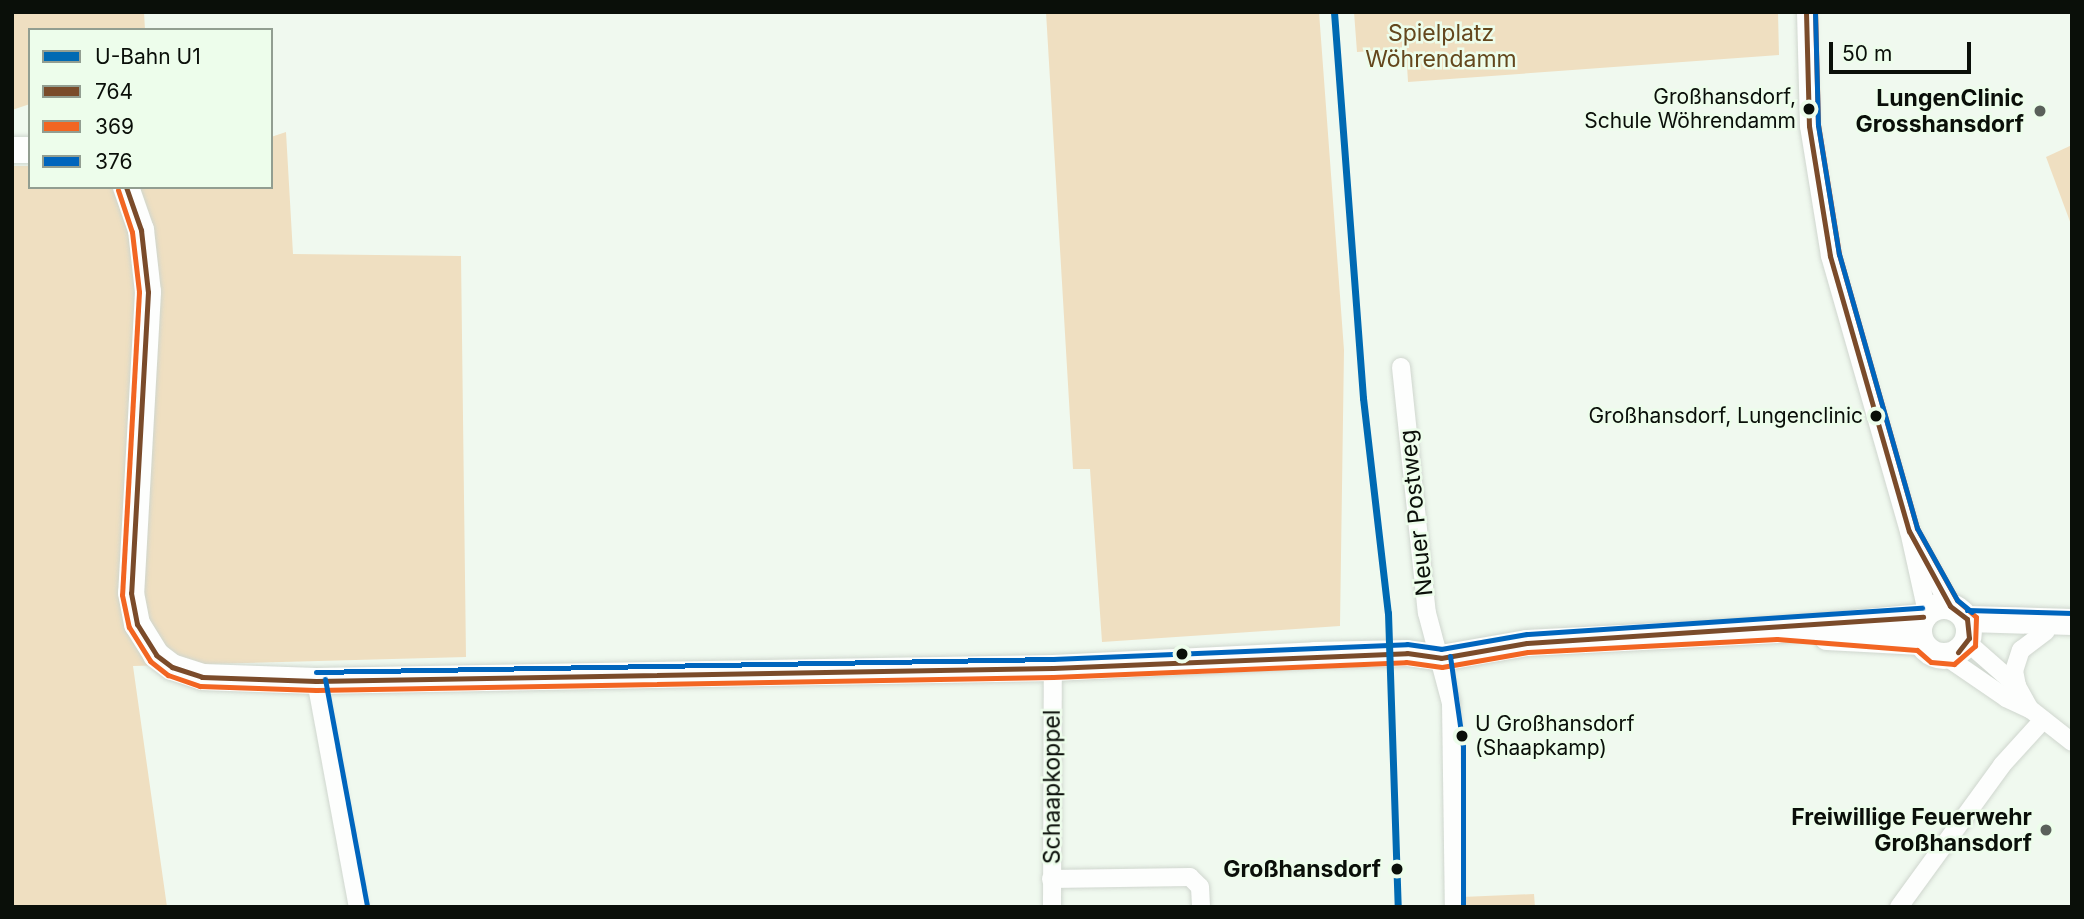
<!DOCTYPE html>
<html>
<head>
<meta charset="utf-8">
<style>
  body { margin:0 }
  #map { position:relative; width:2084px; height:919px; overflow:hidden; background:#f0f9ef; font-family:Inter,sans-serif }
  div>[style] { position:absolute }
  .green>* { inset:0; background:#efdfc1 }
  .roads { filter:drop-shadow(0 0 2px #cfd6ce) drop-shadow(0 0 2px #cfd6ce) }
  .street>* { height:18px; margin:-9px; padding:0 9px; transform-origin:9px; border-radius:9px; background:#fdfefd }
  .secondary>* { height:26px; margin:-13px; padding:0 13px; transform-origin:13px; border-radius:13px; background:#fdfefd }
  .secondary>.ring { margin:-13px; padding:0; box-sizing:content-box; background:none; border:26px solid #fdfefd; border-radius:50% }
  .bus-1>* { height:5px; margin:-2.5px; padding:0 2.5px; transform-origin:2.5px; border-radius:2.5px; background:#7a4b2a }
  .bus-2>* { height:5px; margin:-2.5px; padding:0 2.5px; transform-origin:2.5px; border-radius:2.5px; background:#f26522 }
  .bus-3>* { height:5px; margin:-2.5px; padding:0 2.5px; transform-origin:2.5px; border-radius:2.5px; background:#0065bd }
  .metro-1>* { height:7px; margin:-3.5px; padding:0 3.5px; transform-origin:3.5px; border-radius:3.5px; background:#006ab3 }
  .dots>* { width:19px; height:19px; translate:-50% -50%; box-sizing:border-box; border:4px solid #edfdeb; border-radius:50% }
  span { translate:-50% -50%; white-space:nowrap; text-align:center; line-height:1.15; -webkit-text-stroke:5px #edfdeb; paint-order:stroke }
  .bus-label { font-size:21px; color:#0a0f09 }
  .right { translate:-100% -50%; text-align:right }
  .left { translate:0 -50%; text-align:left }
  .park-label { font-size:23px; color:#64471d }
  .poi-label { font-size:23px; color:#0a0f09; font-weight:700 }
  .street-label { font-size:23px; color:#0a0f09 }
  .stop-label { font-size:23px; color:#0a0f09; font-weight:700 }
  .frame { position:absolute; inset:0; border:14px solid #0a0f09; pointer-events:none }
  .legend { position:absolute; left:28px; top:28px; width:245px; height:161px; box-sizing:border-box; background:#edfdeb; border:2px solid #929e91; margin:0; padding:9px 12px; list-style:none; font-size:21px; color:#0a0f09 }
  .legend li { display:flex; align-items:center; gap:14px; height:35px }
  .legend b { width:35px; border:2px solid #929e91 }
  .scale { position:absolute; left:1829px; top:42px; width:142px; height:32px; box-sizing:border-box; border:4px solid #0a0f09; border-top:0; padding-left:9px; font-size:21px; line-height:24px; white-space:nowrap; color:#0a0f09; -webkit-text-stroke:5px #edfdeb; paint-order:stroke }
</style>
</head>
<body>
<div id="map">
  <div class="green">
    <i style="clip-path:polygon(12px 12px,144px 12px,145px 30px,30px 30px,30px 104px,12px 110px)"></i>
    <i style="clip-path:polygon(1046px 12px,1319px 12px,1344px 350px,1340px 626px,1102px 642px,1090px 469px,1073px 469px)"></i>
    <i style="clip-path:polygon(1354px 12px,1778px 12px,1779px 55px,1408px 82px,1406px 49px,1357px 52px)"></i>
    <i style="clip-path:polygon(286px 132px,293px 254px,461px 256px,466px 657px,133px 666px,167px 907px,12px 907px,12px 166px,30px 166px,30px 187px,271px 187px,271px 137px)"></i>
    <i style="clip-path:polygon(2072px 145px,2072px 227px,2046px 157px)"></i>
    <i style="clip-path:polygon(1534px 894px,1535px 907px,1462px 907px,1462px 897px)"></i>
  </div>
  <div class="roads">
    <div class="street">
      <i style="left:1806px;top:12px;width:114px;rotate:88.5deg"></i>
      <i style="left:1809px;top:126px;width:132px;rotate:80.8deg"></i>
      <i style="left:1830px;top:256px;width:286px;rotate:74deg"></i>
      <i style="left:1909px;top:531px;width:83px;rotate:77.5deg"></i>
      <i style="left:1401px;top:367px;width:247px;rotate:84deg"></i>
      <i style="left:1427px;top:613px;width:93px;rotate:75.1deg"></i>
      <i style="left:1451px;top:703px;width:204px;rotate:89.2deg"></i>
      <i style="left:1912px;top:537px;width:79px;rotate:61.2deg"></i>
      <i style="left:1967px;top:642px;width:67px;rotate:41.3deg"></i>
      <i style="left:2017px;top:686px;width:26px;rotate:61deg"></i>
      <i style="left:2030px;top:709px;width:53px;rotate:38.2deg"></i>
      <i style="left:1945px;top:656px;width:74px;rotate:34.5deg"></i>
      <i style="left:2006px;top:698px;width:26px;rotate:25deg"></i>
      <i style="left:316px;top:681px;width:230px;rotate:79.5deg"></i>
      <i style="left:2017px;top:686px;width:15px;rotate:-101deg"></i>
      <i style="left:2014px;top:671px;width:22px;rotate:-72deg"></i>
      <i style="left:2021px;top:650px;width:31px;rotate:-37deg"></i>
      <i style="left:1051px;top:879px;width:139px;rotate:-0.8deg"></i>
      <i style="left:1190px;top:877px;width:14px;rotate:45deg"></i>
      <i style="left:1200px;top:887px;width:20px;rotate:87deg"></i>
      <i style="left:1052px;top:907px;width:239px;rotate:-89.8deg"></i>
      <i style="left:1899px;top:907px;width:175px;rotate:-54deg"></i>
      <i style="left:2002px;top:765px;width:61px;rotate:-47.7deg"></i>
    </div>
    <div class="secondary">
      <i style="left:12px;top:150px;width:18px"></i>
      <i style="left:126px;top:187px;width:46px;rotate:70.8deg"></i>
      <i style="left:141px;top:230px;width:62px;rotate:83.6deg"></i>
      <i style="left:148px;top:292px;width:301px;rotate:93.2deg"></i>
      <i style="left:131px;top:593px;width:32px;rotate:79deg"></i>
      <i style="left:137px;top:624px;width:36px;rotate:58deg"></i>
      <i style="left:156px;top:655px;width:20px;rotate:37deg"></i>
      <i style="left:172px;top:667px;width:32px;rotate:18deg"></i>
      <i style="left:202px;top:677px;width:114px;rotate:2deg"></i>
      <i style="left:316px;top:681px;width:737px;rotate:-1.01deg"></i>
      <i style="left:1053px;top:668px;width:262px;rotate:-2.8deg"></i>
      <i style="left:1315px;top:655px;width:92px;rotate:-1.2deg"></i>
      <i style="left:1407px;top:653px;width:34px;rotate:8deg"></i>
      <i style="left:1441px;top:658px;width:87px;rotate:-9.9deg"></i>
      <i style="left:1527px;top:643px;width:250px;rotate:-3deg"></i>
      <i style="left:1777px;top:630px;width:147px;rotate:-5.1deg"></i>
      <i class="ring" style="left:1919px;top:606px;width:24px;height:24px"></i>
      <i style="left:1967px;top:619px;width:105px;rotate:1.6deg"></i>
      <i style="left:1827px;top:637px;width:94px;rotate:3deg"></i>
    </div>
  </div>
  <div class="bus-1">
    <i style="left:1806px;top:12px;width:114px;rotate:88.5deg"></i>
    <i style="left:1809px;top:126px;width:132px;rotate:80.8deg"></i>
    <i style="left:1830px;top:256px;width:286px;rotate:74deg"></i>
    <i style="left:1909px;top:531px;width:85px;rotate:61.3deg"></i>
    <i style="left:1950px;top:606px;width:21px;rotate:37deg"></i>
    <i style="left:1967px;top:619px;width:19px;rotate:84deg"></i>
    <i style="left:1969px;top:638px;width:18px;rotate:128deg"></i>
    <i style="left:126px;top:187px;width:46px;rotate:70.8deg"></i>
    <i style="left:141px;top:230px;width:62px;rotate:83.6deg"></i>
    <i style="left:148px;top:292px;width:301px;rotate:93.2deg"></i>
    <i style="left:131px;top:593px;width:32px;rotate:79deg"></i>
    <i style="left:137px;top:624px;width:36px;rotate:58deg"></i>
    <i style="left:156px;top:655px;width:20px;rotate:37deg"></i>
    <i style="left:172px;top:667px;width:32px;rotate:18deg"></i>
    <i style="left:202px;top:677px;width:114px;rotate:2deg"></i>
    <i style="left:316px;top:681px;width:737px;rotate:-1.01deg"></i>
    <i style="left:1053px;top:668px;width:354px;rotate:-2.4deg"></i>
    <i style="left:1407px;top:653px;width:34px;rotate:8deg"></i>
    <i style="left:1441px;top:658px;width:87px;rotate:-9.9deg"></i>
    <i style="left:1527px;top:643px;width:397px;rotate:-3.8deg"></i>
  </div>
  <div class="bus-2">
    <i style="left:118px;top:190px;width:44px;rotate:71.6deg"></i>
    <i style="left:132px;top:232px;width:60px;rotate:83.3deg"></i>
    <i style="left:139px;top:292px;width:303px;rotate:93.2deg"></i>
    <i style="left:122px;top:595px;width:33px;rotate:78deg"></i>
    <i style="left:129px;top:627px;width:40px;rotate:58deg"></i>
    <i style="left:150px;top:661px;width:23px;rotate:38deg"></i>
    <i style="left:168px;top:675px;width:34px;rotate:19deg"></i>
    <i style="left:200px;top:686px;width:116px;rotate:2deg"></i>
    <i style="left:316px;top:690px;width:737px;rotate:-1.01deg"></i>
    <i style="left:1053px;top:677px;width:353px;rotate:-2.4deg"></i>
    <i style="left:1406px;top:662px;width:36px;rotate:8deg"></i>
    <i style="left:1442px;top:667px;width:87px;rotate:-9.9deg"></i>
    <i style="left:1528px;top:652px;width:249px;rotate:-3deg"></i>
    <i style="left:1777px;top:639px;width:140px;rotate:4.5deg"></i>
    <i style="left:1917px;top:650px;width:18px;rotate:41deg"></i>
    <i style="left:1931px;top:662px;width:23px;rotate:5deg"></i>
    <i style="left:1954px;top:664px;width:28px;rotate:-41deg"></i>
    <i style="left:1975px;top:646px;width:29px;rotate:-88deg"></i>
    <i style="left:1976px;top:617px;width:25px;rotate:-138deg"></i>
    <i style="left:1957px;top:600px;width:82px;rotate:-119.1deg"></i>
    <i style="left:1917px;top:528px;width:285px;rotate:-105.9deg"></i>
    <i style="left:1839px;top:254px;width:131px;rotate:-99.2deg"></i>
    <i style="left:1818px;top:125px;width:113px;rotate:-91.5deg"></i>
  </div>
  <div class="bus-3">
    <i style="left:1815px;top:12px;width:113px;rotate:88.5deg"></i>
    <i style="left:1818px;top:125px;width:131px;rotate:80.8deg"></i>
    <i style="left:1839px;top:254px;width:285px;rotate:74.1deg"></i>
    <i style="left:1917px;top:528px;width:82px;rotate:60.9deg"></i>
    <i style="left:1957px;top:600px;width:19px;rotate:39deg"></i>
    <i style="left:1967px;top:610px;width:105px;rotate:1.6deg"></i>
    <i style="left:1450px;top:656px;width:91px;rotate:81.8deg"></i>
    <i style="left:1463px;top:746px;width:161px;rotate:90deg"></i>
    <i style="left:316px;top:672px;width:737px;rotate:-1.01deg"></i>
    <i style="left:1053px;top:659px;width:354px;rotate:-2.4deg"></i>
    <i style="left:1407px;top:644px;width:34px;rotate:8deg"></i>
    <i style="left:1441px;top:649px;width:87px;rotate:-9.9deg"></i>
    <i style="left:1527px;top:634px;width:396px;rotate:-3.8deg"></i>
    <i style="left:325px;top:679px;width:230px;rotate:79.5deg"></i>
  </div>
  <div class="metro-1">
    <i style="left:1334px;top:12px;width:387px;rotate:85.7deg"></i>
    <i style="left:1363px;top:398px;width:216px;rotate:83.4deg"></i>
    <i style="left:1388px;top:613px;width:294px;rotate:88.1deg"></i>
  </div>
  <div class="dots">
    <i style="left:1809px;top:109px;background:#0a0f09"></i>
    <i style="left:2040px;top:111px;background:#5a615a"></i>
    <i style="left:1876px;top:416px;background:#0a0f09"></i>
    <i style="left:1182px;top:654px;background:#0a0f09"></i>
    <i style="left:1462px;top:736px;background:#0a0f09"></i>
    <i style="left:2046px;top:830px;background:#5a615a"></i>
    <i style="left:1397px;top:869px;background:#0a0f09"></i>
  </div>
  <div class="bus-label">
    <span class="right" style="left:1796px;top:109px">Großhansdorf,<br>Schule Wöhrendamm</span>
    <span class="right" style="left:1863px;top:416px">Großhansdorf, Lungenclinic</span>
    <span class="left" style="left:1475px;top:736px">U Großhansdorf<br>(Shaapkamp)</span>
  </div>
  <div class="park-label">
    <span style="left:1441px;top:46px">Spielplatz<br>Wöhrendamm</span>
  </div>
  <div class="poi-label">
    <span class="right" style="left:2024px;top:111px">LungenClinic<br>Grosshansdorf</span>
    <span class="right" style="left:2032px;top:830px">Freiwillige Feuerwehr<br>Großhansdorf</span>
  </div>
  <div class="street-label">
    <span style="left:1416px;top:513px;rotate:-96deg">Neuer Postweg</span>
    <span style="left:1052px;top:787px;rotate:-90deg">Schaapkoppel</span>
  </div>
  <div class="stop-label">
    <span class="right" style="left:1381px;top:869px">Großhansdorf</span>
  </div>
  <div class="frame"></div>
  <ul class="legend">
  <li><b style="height:9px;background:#006ab3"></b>U-Bahn U1</li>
  <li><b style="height:9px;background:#7a4b2a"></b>764</li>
  <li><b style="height:9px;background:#f26522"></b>369</li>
  <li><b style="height:9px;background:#0065bd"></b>376</li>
  </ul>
  <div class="scale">50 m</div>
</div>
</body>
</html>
